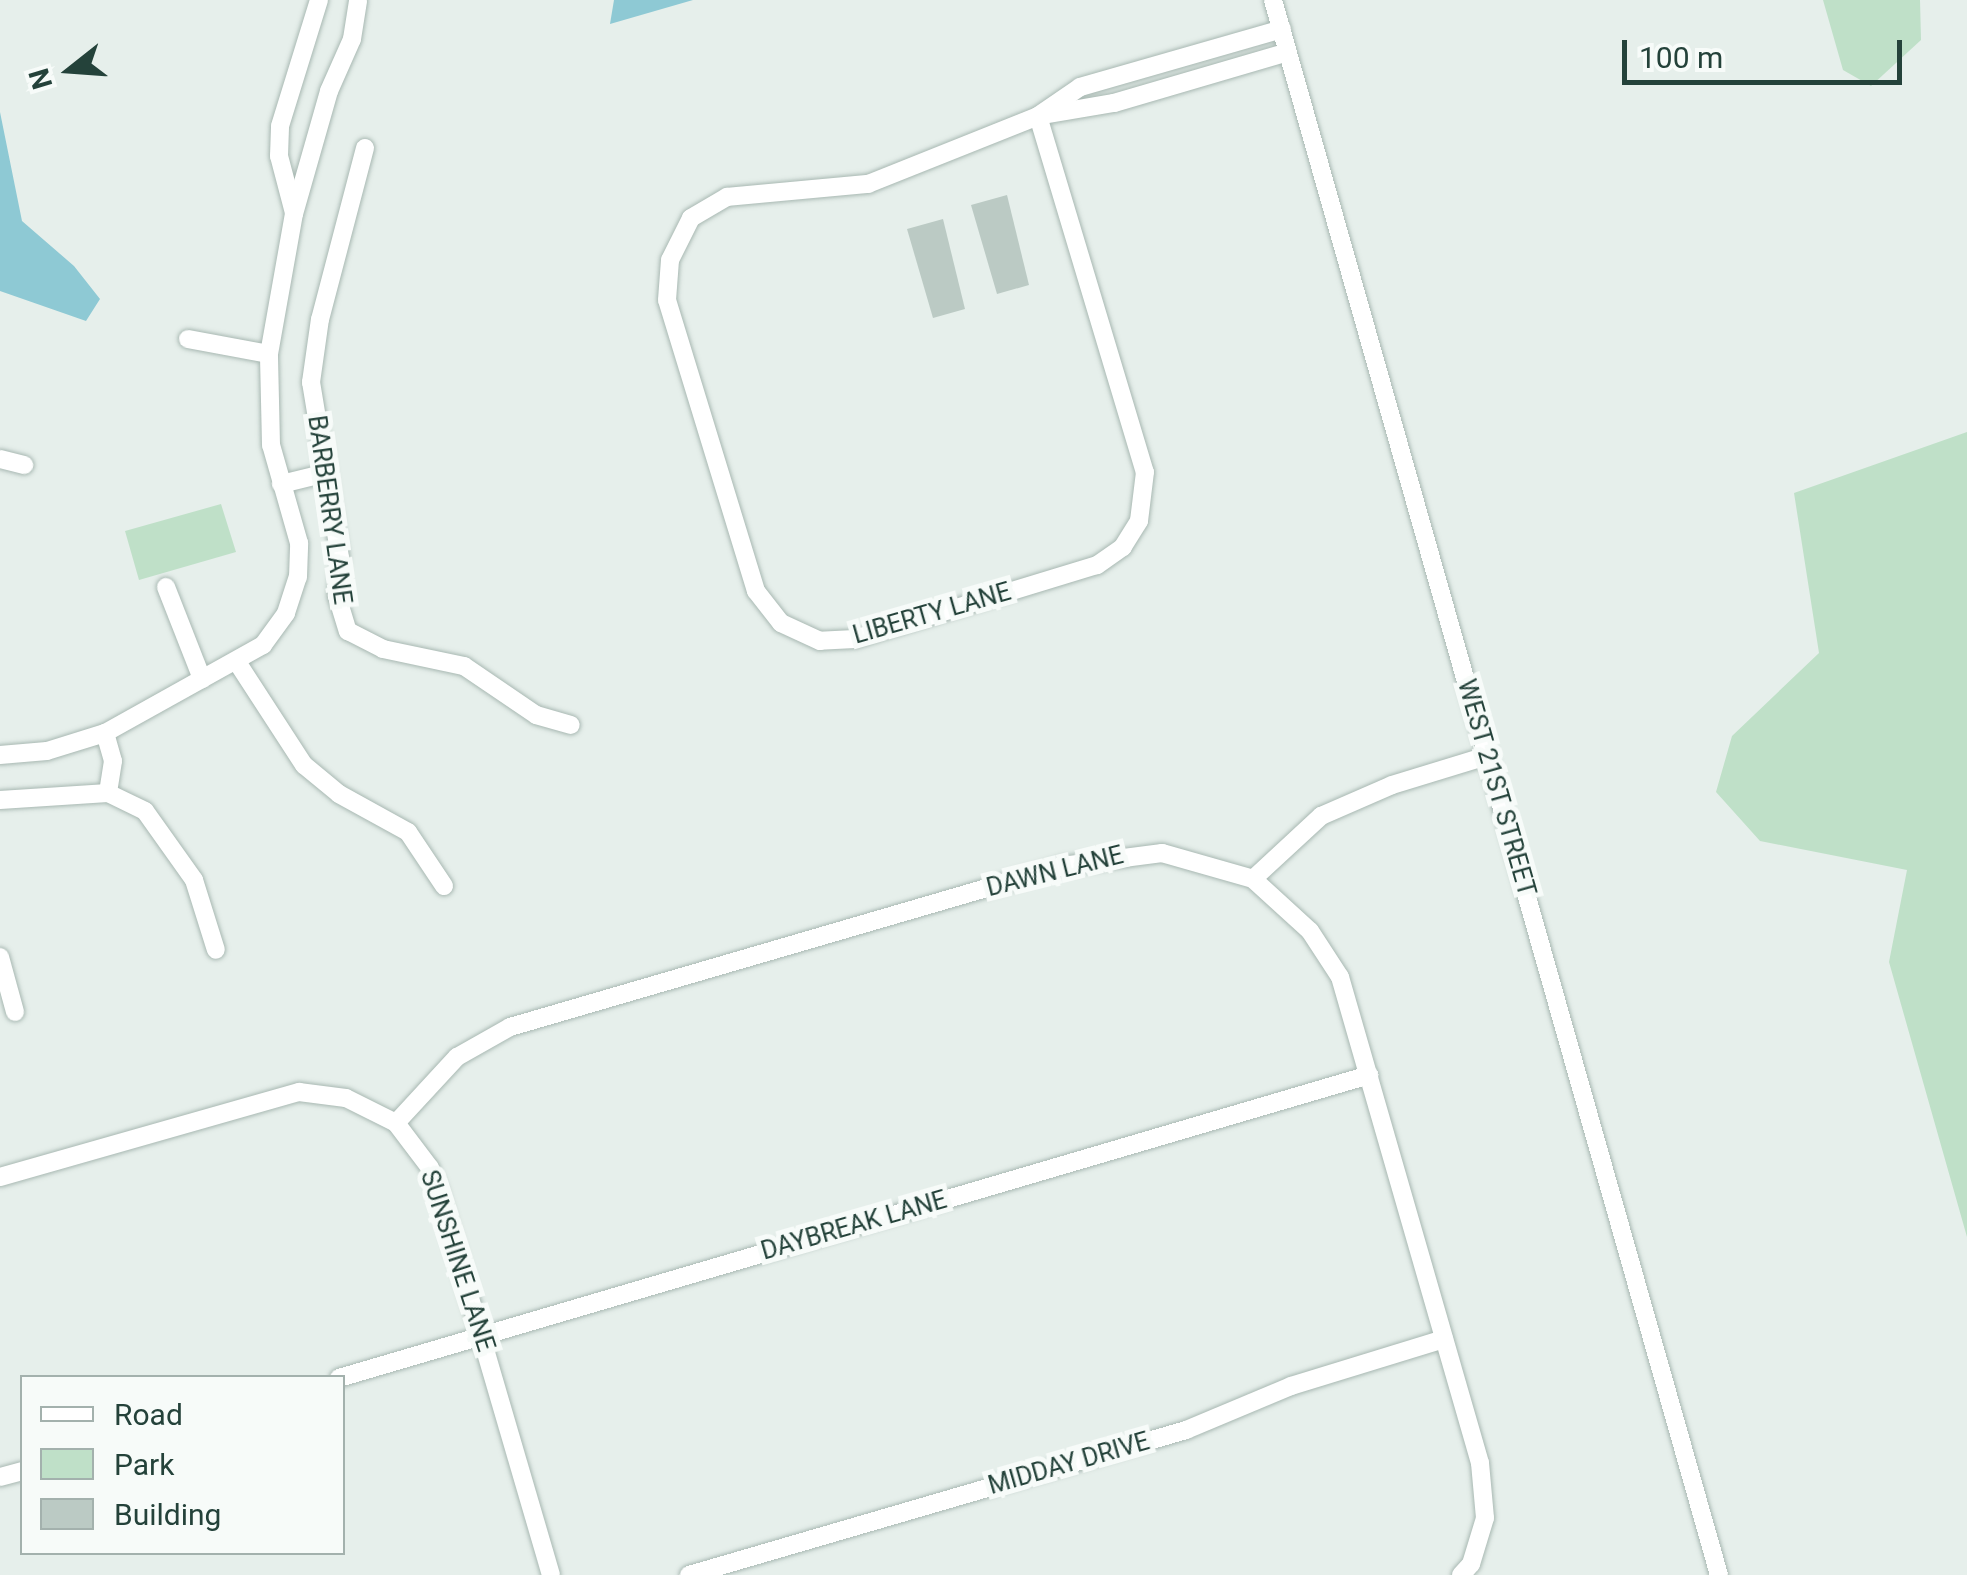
<!DOCTYPE html>
<html>
<head>
<meta charset="utf-8">
<style>
  body { margin:0 }
  #map { position:relative; width:1967px; height:1575px; overflow:hidden; background:#e6efeb; font-family:Roboto,sans-serif }
  div>[style] { position:absolute }
  .green>* { inset:0; background:#bfe0c8 }
  .water>* { inset:0; background:#8ec9d4 }
  .building>* { inset:0; background:#bbcac4 }
  .roads { filter:drop-shadow(0 0 2px #a8b8b2) drop-shadow(0 0 2px #a8b8b2) }
  .minor>* { height:18px; margin:-9px; padding:0 9px; transform-origin:9px; border-radius:9px; background:#fff }
  span { translate:-50% -50%; white-space:nowrap; text-align:center; line-height:1.15; -webkit-text-stroke:10px #f7fbf9; paint-order:stroke }
  .street-label { font-size:25px; color:#24423a }
  .legend { position:absolute; left:20px; top:1375px; width:325px; height:180px; box-sizing:border-box; background:#f7fbf9; border:2px solid #a3b1ad; margin:0; padding:12px 18px; list-style:none; font-size:30px; color:#24423a }
  .legend li { display:flex; align-items:center; gap:20px; height:50px }
  .legend b { width:50px; border:2px solid #a3b1ad }
  .north { position:absolute; left:20px; top:20px; width:100px; height:100px; -webkit-text-stroke:8px #f7fbf9; paint-order:stroke; rotate:253deg; font-size:28px; font-weight:700; line-height:40px; text-align:center; color:#24423a }
  .north::after { content:''; display:block; margin:auto; width:35px; height:45px; background:#24423a; clip-path:polygon(50% 0,100% 100%,50% 72%,0 100%) }
  .scale { position:absolute; left:1622px; top:40px; width:280px; height:45px; box-sizing:border-box; border:5px solid #24423a; border-top:0; padding-left:12px; font-size:30px; line-height:35px; white-space:nowrap; color:#24423a; -webkit-text-stroke:8px #f7fbf9; paint-order:stroke }
</style>
</head>
<body>
<div id="map">
  <div class="green">
    <i style="clip-path:polygon(1823px 0,1920px 0,1921px 40px,1871px 86px,1843px 70px)"></i>
    <i style="clip-path:polygon(1967px 432px,1967px 1237px,1889px 962px,1907px 870px,1760px 841px,1716px 792px,1732px 736px,1819px 653px,1794px 493px)"></i>
    <i style="clip-path:polygon(221px 504px,236px 552px,139px 580px,125px 531px)"></i>
  </div>
  <div class="water">
    <i style="clip-path:polygon(614px 0,693px 0,610px 24px)"></i>
    <i style="clip-path:polygon(0 112px,22px 221px,74px 266px,100px 299px,86px 321px,0 291px)"></i>
  </div>
  <div class="building">
    <i style="clip-path:polygon(1007px 195px,1029px 285px,997px 294px,971px 205px)"></i>
    <i style="clip-path:polygon(943px 219px,965px 309px,933px 318px,907px 229px)"></i>
  </div>
  <div class="roads">
    <div class="minor">
      <i style="left:1273px;top:0;width:1637px;rotate:74.19deg"></i>
      <i style="left:1043px;top:115px;width:72px;rotate:-9.6deg"></i>
      <i style="left:1114px;top:103px;width:181px;rotate:-16.3deg"></i>
      <i style="left:1038px;top:116px;width:372px;rotate:73.3deg"></i>
      <i style="left:1145px;top:472px;width:49px;rotate:97deg"></i>
      <i style="left:1139px;top:521px;width:31px;rotate:122deg"></i>
      <i style="left:1123px;top:547px;width:32px;rotate:145deg"></i>
      <i style="left:1097px;top:565px;width:253px;rotate:163deg"></i>
      <i style="left:855px;top:639px;width:35px;rotate:177deg"></i>
      <i style="left:820px;top:641px;width:43px;rotate:-155.2deg"></i>
      <i style="left:781px;top:623px;width:41px;rotate:-128deg"></i>
      <i style="left:756px;top:591px;width:304px;rotate:-107deg"></i>
      <i style="left:667px;top:300px;width:40px;rotate:-85.7deg"></i>
      <i style="left:670px;top:260px;width:47px;rotate:-63.4deg"></i>
      <i style="left:691px;top:218px;width:42px;rotate:-30.3deg"></i>
      <i style="left:727px;top:197px;width:142px;rotate:-5.3deg"></i>
      <i style="left:868px;top:184px;width:183px;rotate:-21.8deg"></i>
      <i style="left:1038px;top:116px;width:51px;rotate:-34.6deg"></i>
      <i style="left:1080px;top:87px;width:210px;rotate:-16deg"></i>
      <i style="left:365px;top:148px;width:177px;rotate:104.7deg"></i>
      <i style="left:320px;top:319px;width:64px;rotate:98.1deg"></i>
      <i style="left:311px;top:382px;width:178px;rotate:80.6deg"></i>
      <i style="left:340px;top:558px;width:38px;rotate:95deg"></i>
      <i style="left:337px;top:596px;width:37px;rotate:73deg"></i>
      <i style="left:348px;top:631px;width:39px;rotate:27deg"></i>
      <i style="left:383px;top:649px;width:83px;rotate:11.9deg"></i>
      <i style="left:464px;top:666px;width:87px;rotate:34.2deg"></i>
      <i style="left:536px;top:715px;width:36px;rotate:16deg"></i>
      <i style="left:294px;top:213px;width:59px;rotate:-104.7deg"></i>
      <i style="left:279px;top:156px;width:30px;rotate:-88deg"></i>
      <i style="left:280px;top:126px;width:132px;rotate:-72.8deg"></i>
      <i style="left:188px;top:339px;width:82px;rotate:10.5deg"></i>
      <i style="left:0;top:459px;width:25px;rotate:14deg"></i>
      <i style="left:281px;top:484px;width:46px;rotate:-13.7deg"></i>
      <i style="left:166px;top:587px;width:99px;rotate:68.6deg"></i>
      <i style="left:237px;top:662px;width:123px;rotate:57deg"></i>
      <i style="left:304px;top:765px;width:45px;rotate:39.6deg"></i>
      <i style="left:339px;top:794px;width:79px;rotate:28.8deg"></i>
      <i style="left:408px;top:832px;width:65px;rotate:56.3deg"></i>
      <i style="left:105px;top:733px;width:29px;rotate:74deg"></i>
      <i style="left:113px;top:761px;width:32px;rotate:99deg"></i>
      <i style="left:0;top:755px;width:47px;rotate:-4.9deg"></i>
      <i style="left:47px;top:751px;width:61px;rotate:-17.2deg"></i>
      <i style="left:105px;top:733px;width:181px;rotate:-29.1deg"></i>
      <i style="left:263px;top:645px;width:39px;rotate:-54deg"></i>
      <i style="left:286px;top:613px;width:38px;rotate:-72deg"></i>
      <i style="left:298px;top:577px;width:34px;rotate:-88deg"></i>
      <i style="left:299px;top:543px;width:102px;rotate:-105.9deg"></i>
      <i style="left:271px;top:445px;width:91px;rotate:-91.3deg"></i>
      <i style="left:269px;top:354px;width:142px;rotate:-79.9deg"></i>
      <i style="left:294px;top:214px;width:128px;rotate:-74.1deg"></i>
      <i style="left:329px;top:91px;width:57px;rotate:-66.1deg"></i>
      <i style="left:352px;top:39px;width:39px;rotate:-81deg"></i>
      <i style="left:0;top:800px;width:108px;rotate:-3.7deg"></i>
      <i style="left:108px;top:793px;width:41px;rotate:25.9deg"></i>
      <i style="left:145px;top:811px;width:85px;rotate:54.6deg"></i>
      <i style="left:194px;top:880px;width:73px;rotate:72.6deg"></i>
      <i style="left:1253px;top:879px;width:93px;rotate:-42.8deg"></i>
      <i style="left:1321px;top:816px;width:77px;rotate:-23.6deg"></i>
      <i style="left:1392px;top:785px;width:99px;rotate:-17deg"></i>
      <i style="left:0;top:957px;width:57px;rotate:74.7deg"></i>
      <i style="left:396px;top:1123px;width:90px;rotate:-47.3deg"></i>
      <i style="left:457px;top:1057px;width:61px;rotate:-29.5deg"></i>
      <i style="left:510px;top:1027px;width:575px;rotate:-16.26deg"></i>
      <i style="left:1062px;top:866px;width:101px;rotate:-7.4deg"></i>
      <i style="left:1162px;top:853px;width:95px;rotate:15.9deg"></i>
      <i style="left:1253px;top:879px;width:77px;rotate:42.4deg"></i>
      <i style="left:1310px;top:931px;width:55px;rotate:56.9deg"></i>
      <i style="left:1340px;top:977px;width:506px;rotate:73.93deg"></i>
      <i style="left:1480px;top:1463px;width:55px;rotate:84.8deg"></i>
      <i style="left:1485px;top:1518px;width:48px;rotate:106.9deg"></i>
      <i style="left:1471px;top:1564px;width:15px;rotate:132deg"></i>
      <i style="left:0;top:1177px;width:311px;rotate:-15.9deg"></i>
      <i style="left:299px;top:1092px;width:47px;rotate:7.3deg"></i>
      <i style="left:346px;top:1098px;width:56px;rotate:26.6deg"></i>
      <i style="left:396px;top:1123px;width:56px;rotate:52.9deg"></i>
      <i style="left:430px;top:1168px;width:26px;rotate:69deg"></i>
      <i style="left:439px;top:1192px;width:399px;rotate:73.7deg"></i>
      <i style="left:339px;top:1378px;width:1074px;rotate:-16.39deg"></i>
      <i style="left:0;top:1477px;width:23px;rotate:-15deg"></i>
      <i style="left:689px;top:1575px;width:518px;rotate:-16.26deg"></i>
      <i style="left:1186px;top:1430px;width:114px;rotate:-22.7deg"></i>
      <i style="left:1291px;top:1386px;width:160px;rotate:-17.1deg"></i>
    </div>
  </div>
  <div class="street-label">
    <span style="left:329px;top:510px;rotate:82deg">BARBERRY LANE</span>
    <span style="left:932px;top:614px;rotate:-16deg">LIBERTY LANE</span>
    <span style="left:1496px;top:788px;rotate:74deg">WEST 21ST STREET</span>
    <span style="left:1055px;top:872px;rotate:-14deg">DAWN LANE</span>
    <span style="left:854px;top:1226px;rotate:-16deg">DAYBREAK LANE</span>
    <span style="left:457px;top:1261px;rotate:72deg">SUNSHINE LANE</span>
    <span style="left:1069px;top:1464px;rotate:-16deg">MIDDAY DRIVE</span>
  </div>
  <ul class="legend">
  <li><b style="height:12px;background:#fff"></b>Road</li>
  <li><b style="height:28px;background:#bfe0c8"></b>Park</li>
  <li><b style="height:28px;background:#bbcac4"></b>Building</li>
  </ul>
  <div class="north">N</div>
  <div class="scale">100 m</div>
</div>
</body>
</html>
